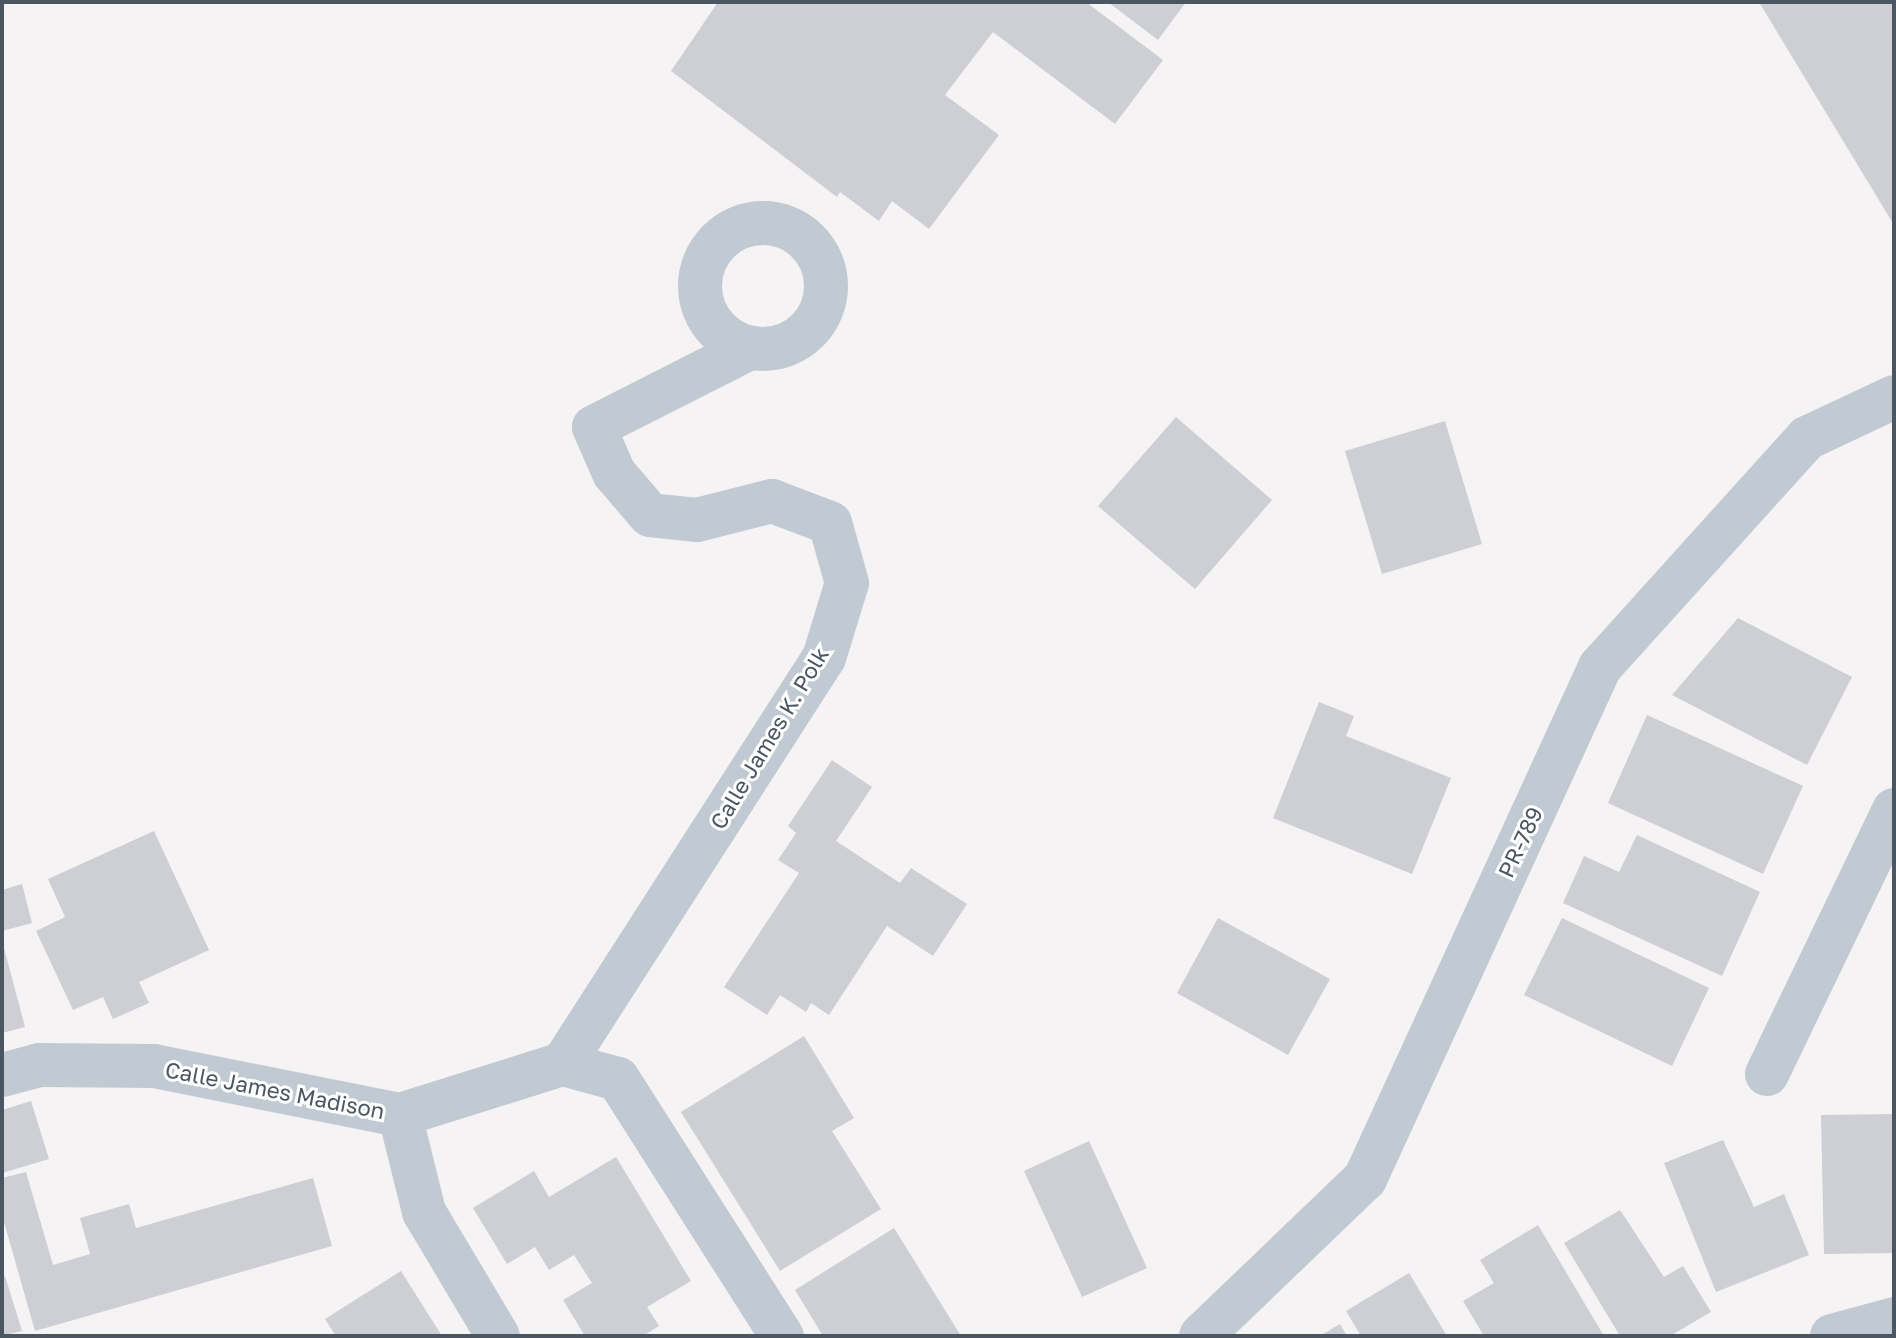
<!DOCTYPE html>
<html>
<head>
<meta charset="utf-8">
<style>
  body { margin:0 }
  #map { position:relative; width:1896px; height:1338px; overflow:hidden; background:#f5f3f3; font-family:"Golos Text",sans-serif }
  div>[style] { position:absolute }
  .building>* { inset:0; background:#cdcfd5 }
  .minor>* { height:44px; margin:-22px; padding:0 22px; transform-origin:22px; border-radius:22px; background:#c1cad2 }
  .minor>.ring { margin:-22px; padding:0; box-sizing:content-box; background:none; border:44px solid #c1cad2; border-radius:50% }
  span { translate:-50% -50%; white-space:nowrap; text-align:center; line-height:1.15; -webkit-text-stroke:6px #fff; paint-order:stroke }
  .street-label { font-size:22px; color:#4a5661 }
  .frame { position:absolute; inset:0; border:4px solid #4a5661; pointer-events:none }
</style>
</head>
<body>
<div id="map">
  <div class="building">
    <i style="clip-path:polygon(718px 2px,1086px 2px,1163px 60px,1115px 124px,993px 32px,945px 95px,999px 135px,929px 229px,892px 201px,879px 221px,840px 192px,837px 197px,671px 71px)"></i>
    <i style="clip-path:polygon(1108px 2px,1186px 2px,1158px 40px)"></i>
    <i style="clip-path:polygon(1759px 2px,1894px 2px,1894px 225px)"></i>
    <i style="clip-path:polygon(1176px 417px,1272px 500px,1195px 589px,1098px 506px)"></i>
    <i style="clip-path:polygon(1445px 421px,1482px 544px,1382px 574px,1345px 451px)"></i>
    <i style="clip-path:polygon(1738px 618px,1852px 677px,1807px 765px,1672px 695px)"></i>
    <i style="clip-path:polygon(1319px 702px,1354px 716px,1346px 736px,1451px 778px,1412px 874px,1273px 818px)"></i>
    <i style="clip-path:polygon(1647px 715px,1803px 786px,1763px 874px,1608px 803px)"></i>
    <i style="clip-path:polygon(832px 760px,872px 787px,836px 841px,900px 883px,911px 868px,967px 904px,933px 956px,887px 926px,829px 1015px,811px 1003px,806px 1012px,780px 995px,767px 1015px,724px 987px,799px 873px,778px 860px,796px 833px,788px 826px)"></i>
    <i style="clip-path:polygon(154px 831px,209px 950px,139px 982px,149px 1003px,113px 1019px,103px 997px,73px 1010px,36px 931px,65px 917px,48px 879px)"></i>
    <i style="clip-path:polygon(1637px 835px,1760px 892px,1722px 976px,1563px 903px,1584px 856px,1619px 872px)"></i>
    <i style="clip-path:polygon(22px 884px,32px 923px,2px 931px,2px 890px)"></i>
    <i style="clip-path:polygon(1218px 918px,1330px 979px,1288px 1055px,1177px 993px)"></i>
    <i style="clip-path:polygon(1562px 918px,1709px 988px,1672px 1066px,1524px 995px)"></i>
    <i style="clip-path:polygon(3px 944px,25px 1027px,2px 1033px,2px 945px)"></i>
    <i style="clip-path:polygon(804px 1036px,854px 1118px,832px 1131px,881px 1209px,780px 1271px,681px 1112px)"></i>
    <i style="clip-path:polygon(31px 1101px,49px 1159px,2px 1173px,2px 1110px)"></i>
    <i style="clip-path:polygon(1894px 1114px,1894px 1253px,1824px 1254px,1821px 1115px)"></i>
    <i style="clip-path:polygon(1723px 1140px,1754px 1207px,1784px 1194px,1809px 1255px,1716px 1292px,1664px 1163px)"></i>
    <i style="clip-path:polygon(1089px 1141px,1147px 1268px,1082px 1297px,1024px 1171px)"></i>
    <i style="clip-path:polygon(616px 1157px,691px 1281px,647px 1307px,659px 1326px,643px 1336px,585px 1336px,563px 1300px,592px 1283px,574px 1255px,549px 1270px,535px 1247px,507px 1264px,473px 1208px,534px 1171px,549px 1197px)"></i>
    <i style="clip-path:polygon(26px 1172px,53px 1265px,90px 1254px,80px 1218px,129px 1204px,136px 1228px,313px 1178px,332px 1246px,35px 1331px,2px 1215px,2px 1178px)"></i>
    <i style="clip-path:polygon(1620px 1210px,1664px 1277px,1683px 1266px,1711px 1312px,1670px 1336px,1620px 1336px,1564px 1243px)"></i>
    <i style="clip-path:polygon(1538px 1225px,1604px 1336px,1484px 1336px,1463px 1301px,1494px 1283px,1480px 1260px)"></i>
    <i style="clip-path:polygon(894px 1228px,961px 1336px,823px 1336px,795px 1290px)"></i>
    <i style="clip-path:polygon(401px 1271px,442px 1336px,336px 1336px,325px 1319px)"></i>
    <i style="clip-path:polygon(1409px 1273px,1447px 1336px,1361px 1336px,1346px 1311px)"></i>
    <i style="clip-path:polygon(5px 1276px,22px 1331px,2px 1336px,2px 1277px)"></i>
    <i style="clip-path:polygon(1340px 1324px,1347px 1336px,1320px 1336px)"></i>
  </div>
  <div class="minor">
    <i class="ring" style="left:700px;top:223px;width:82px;height:82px"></i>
    <i style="left:563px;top:1064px;width:483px;rotate:-57.3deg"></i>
    <i style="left:824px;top:658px;width:78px;rotate:-73deg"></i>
    <i style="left:847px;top:583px;width:62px;rotate:-105.8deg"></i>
    <i style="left:830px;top:523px;width:62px;rotate:-159.2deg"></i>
    <i style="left:772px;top:501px;width:77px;rotate:165.8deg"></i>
    <i style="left:697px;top:520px;width:47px;rotate:-173.9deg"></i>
    <i style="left:650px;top:515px;width:55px;rotate:-130.6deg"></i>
    <i style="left:614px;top:473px;width:50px;rotate:-113.5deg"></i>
    <i style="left:594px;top:427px;width:175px;rotate:-26.9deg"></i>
    <i style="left:1767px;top:1074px;width:293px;rotate:-64.3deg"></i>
    <i style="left:2px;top:1075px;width:38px;rotate:-15deg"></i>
    <i style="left:39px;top:1065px;width:115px;rotate:0.5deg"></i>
    <i style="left:154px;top:1066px;width:251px;rotate:11.3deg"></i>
    <i style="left:400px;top:1115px;width:171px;rotate:-17.4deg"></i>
    <i style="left:563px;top:1064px;width:57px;rotate:15.3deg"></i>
    <i style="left:618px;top:1079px;width:305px;rotate:57.5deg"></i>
    <i style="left:400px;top:1115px;width:100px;rotate:76.1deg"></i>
    <i style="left:424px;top:1212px;width:144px;rotate:59.2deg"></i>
    <i style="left:1201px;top:1336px;width:227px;rotate:-43.8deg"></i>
    <i style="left:1365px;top:1179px;width:563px;rotate:-65.35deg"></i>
    <i style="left:1600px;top:667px;width:309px;rotate:-47.9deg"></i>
    <i style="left:1807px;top:438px;width:96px;rotate:-25.2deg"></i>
    <i style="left:1832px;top:1336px;width:64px;rotate:-15.3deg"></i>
  </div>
  <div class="street-label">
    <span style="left:769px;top:738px;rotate:-59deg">Calle James K. Polk</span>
    <span style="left:1520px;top:842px;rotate:-65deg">PR-789</span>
    <span style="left:275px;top:1090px;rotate:11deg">Calle James Madison</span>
  </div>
  <div class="frame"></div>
</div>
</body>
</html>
